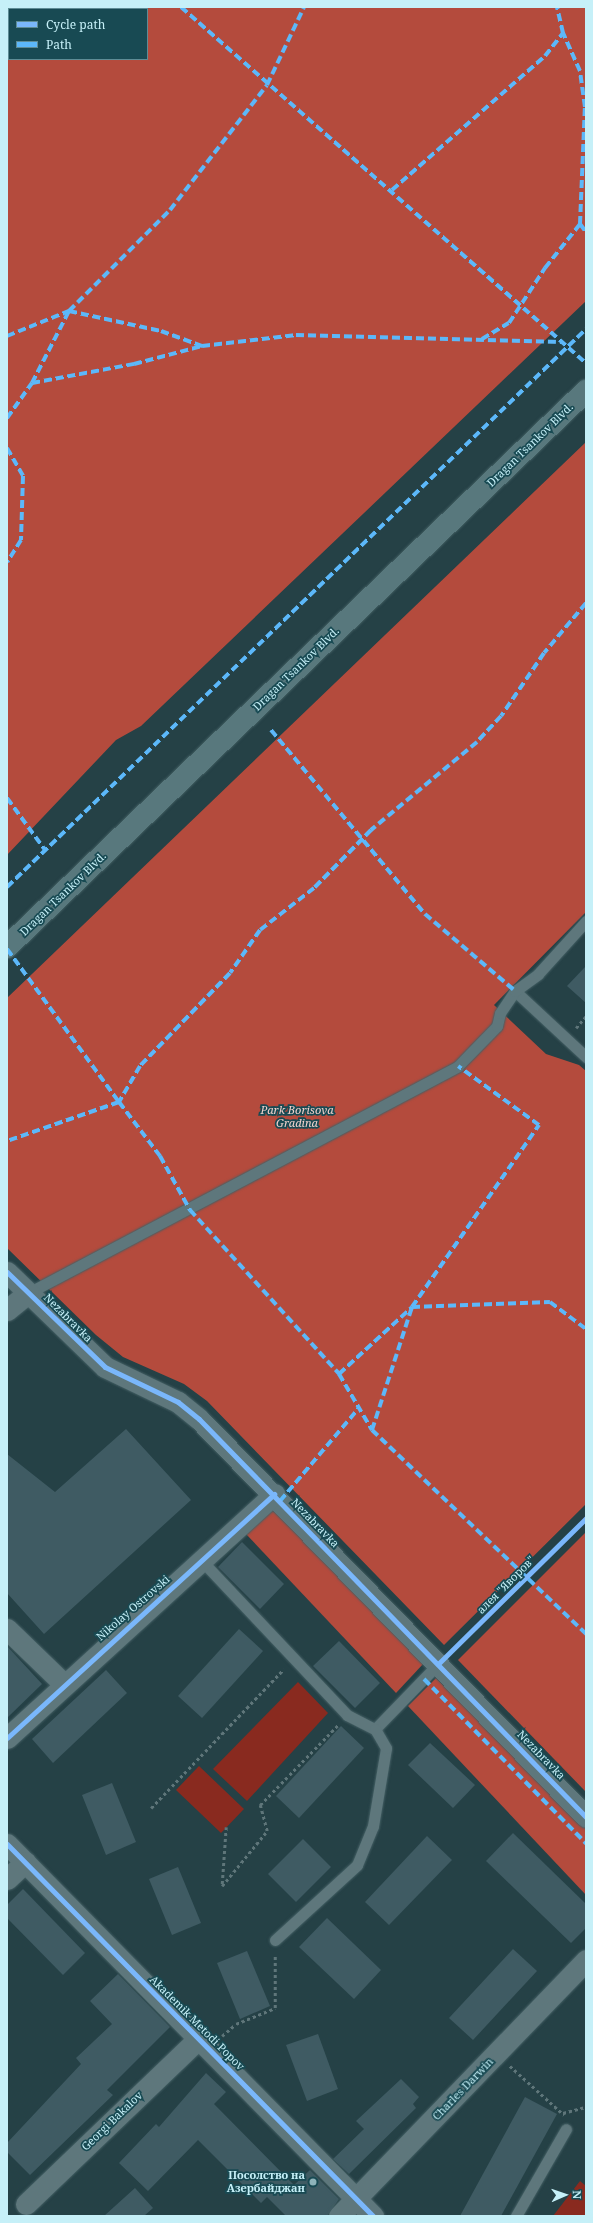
<!DOCTYPE html>
<html>
<head>
<meta charset="utf-8">
<style>
  body { margin:0 }
  #map { position:relative; width:593px; height:2223px; overflow:hidden; background:#254146; font-family:"Noto Serif",serif }
  div>[style] { position:absolute }
  .green>* { inset:0; background:#892a1f }
  .forest>* { inset:0; background:#b44b3d }
  .building>* { inset:0; background:#3f5b63 }
  .path>* { height:2.5px; margin-top:-1.25px; transform-origin:0; background:repeating-linear-gradient(90deg,#5f767a 0 3px,transparent 0 6px) }
  .roads { filter:drop-shadow(0 0 1px #445f64) drop-shadow(0 0 1px #445f64) }
  .service>* { height:11px; margin:-5.5px; padding:0 5.5px; transform-origin:5.5px; border-radius:5.5px; background:#5e777c }
  .minor>* { height:21px; margin:-10.5px; padding:0 10.5px; transform-origin:10.5px; border-radius:10.5px; background:#5e777c }
  .secondary>* { height:22px; margin:-11px; padding:0 11px; transform-origin:11px; border-radius:11px; background:#58787d }
  .quiet>* { height:4px; margin-top:-2px; transform-origin:0; background:repeating-linear-gradient(90deg,#5cb8fa 0 8px,transparent 0 12px) }
  .cycleway>* { height:5px; margin:-2.5px; padding:0 2.5px; transform-origin:2.5px; border-radius:2.5px; background:#7ab7fb }
  .dots>* { width:11px; height:11px; translate:-50% -50%; box-sizing:border-box; border:2px solid #184a53; border-radius:50% }
  span { translate:-50% -50%; white-space:nowrap; text-align:center; line-height:1.15; -webkit-text-stroke:3.5px #184a53; paint-order:stroke }
  .street-label { font-size:11px; color:#c6f0f8 }
  .park-label { font-size:11px; color:#f4d3cd; font-style:italic }
  .poi-label { font-size:11px; color:#c6f0f8; font-weight:700 }
  .right { translate:-100% -50%; text-align:right }
  .frame { position:absolute; inset:0; border:8px solid #c6f0f8; pointer-events:none }
  .legend { position:absolute; left:8px; top:8px; width:140px; height:52px; box-sizing:border-box; background:#184a53; border:1px solid #5e8c95; margin:0; padding:5px 7px; list-style:none; font-size:12px; color:#c6f0f8 }
  .legend li { display:flex; align-items:center; gap:8px; height:20px }
  .legend b { width:20px; border:1px solid #5e8c95 }
  .north { position:absolute; left:545px; top:2175px; width:40px; height:40px; -webkit-text-stroke:3px #184a53; paint-order:stroke; rotate:88deg; font-size:11px; font-weight:700; line-height:16px; text-align:center; color:#c6f0f8 }
  .north::after { content:''; display:block; margin:auto; width:14px; height:18px; background:#c6f0f8; clip-path:polygon(50% 0,100% 100%,50% 72%,0 100%) }
</style>
</head>
<body>
<div id="map">
  <div class="green">
    <i style="clip-path:polygon(298px 1682px,328px 1713px,247px 1801px,213px 1769px)"></i>
    <i style="clip-path:polygon(199px 1766px,244px 1809px,221px 1833px,176px 1790px)"></i>
    <i style="clip-path:polygon(580px 2181px,586px 2186px,586px 2216px,553px 2216px)"></i>
  </div>
  <div class="forest">
    <i style="clip-path:polygon(evenodd,7px 7px,586px 7px,586px 301px,141px 726px,116px 740px,7px 855px,7px 7px,9px 9px,147px 9px,147px 59px,9px 59px,9px 9px)"></i>
    <i style="clip-path:polygon(586px 442px,586px 912px,494px 1005px,546px 1054px,579px 1065px,586px 1071px,586px 1504px,444px 1645px,207px 1401px,184px 1384px,123px 1357px,96px 1335px,7px 1248px,7px 998px)"></i>
    <i style="clip-path:polygon(274px 1506px,424px 1663px,396px 1693px,246px 1534px)"></i>
    <i style="clip-path:polygon(586px 1532px,586px 1792px,458px 1660px)"></i>
    <i style="clip-path:polygon(436px 1678px,586px 1829px,586px 1895px,408px 1706px)"></i>
  </div>
  <div class="building">
    <i style="clip-path:polygon(586px 966px,586px 1003px,567px 986px)"></i>
    <i style="clip-path:polygon(126px 1429px,191px 1500px,44px 1634px,7px 1593px,7px 1454px,55px 1492px)"></i>
    <i style="clip-path:polygon(242px 1542px,284px 1584px,260px 1609px,218px 1567px)"></i>
    <i style="clip-path:polygon(239px 1629px,263px 1651px,202px 1718px,178px 1696px)"></i>
    <i style="clip-path:polygon(339px 1641px,380px 1683px,355px 1708px,313px 1666px)"></i>
    <i style="clip-path:polygon(7px 1646px,42px 1684px,7px 1718px)"></i>
    <i style="clip-path:polygon(106px 1670px,127px 1693px,53px 1763px,32px 1739px)"></i>
    <i style="clip-path:polygon(341px 1726px,364px 1748px,299px 1818px,276px 1796px)"></i>
    <i style="clip-path:polygon(430px 1743px,475px 1785px,453px 1808px,408px 1765px)"></i>
    <i style="clip-path:polygon(112px 1783px,136px 1842px,106px 1855px,82px 1795px)"></i>
    <i style="clip-path:polygon(513px 1833px,586px 1904px,586px 1928px,571px 1943px,486px 1861px)"></i>
    <i style="clip-path:polygon(427px 1836px,452px 1860px,389px 1925px,365px 1902px)"></i>
    <i style="clip-path:polygon(303px 1839px,331px 1867px,296px 1902px,268px 1874px)"></i>
    <i style="clip-path:polygon(178px 1867px,201px 1923px,172px 1935px,149px 1879px)"></i>
    <i style="clip-path:polygon(23px 1889px,85px 1953px,63px 1975px,7px 1918px,7px 1905px)"></i>
    <i style="clip-path:polygon(327px 1918px,381px 1970px,354px 1999px,299px 1947px)"></i>
    <i style="clip-path:polygon(513px 1949px,537px 1971px,473px 2040px,449px 2018px)"></i>
    <i style="clip-path:polygon(247px 1951px,270px 2006px,240px 2019px,217px 1963px)"></i>
    <i style="clip-path:polygon(118px 1974px,170px 2027px,107px 2090px,113px 2095px,30px 2175px,7px 2152px,7px 2143px,81px 2064px,76px 2058px,112px 2024px,90px 2001px)"></i>
    <i style="clip-path:polygon(318px 2034px,338px 2089px,307px 2101px,286px 2045px)"></i>
    <i style="clip-path:polygon(206px 2073px,226px 2092px,214px 2104px,294px 2185px,310px 2170px,339px 2199px,327px 2216px,286px 2216px,267px 2197px,261px 2203px,198px 2140px,148px 2191px,119px 2163px,156px 2124px,159px 2127px)"></i>
    <i style="clip-path:polygon(401px 2079px,419px 2097px,413px 2104px,416px 2108px,349px 2174px,333px 2159px,364px 2129px,356px 2121px)"></i>
    <i style="clip-path:polygon(525px 2097px,557px 2114px,501px 2216px,460px 2216px)"></i>
    <i style="clip-path:polygon(135px 2188px,153px 2208px,144px 2216px,104px 2216px)"></i>
  </div>
  <div class="path">
    <i style="left:576px;top:1028px;width:16px;rotate:-50deg"></i>
    <i style="left:151px;top:1808px;width:192px;rotate:-46.3deg"></i>
    <i style="left:222px;top:1884px;width:57px;rotate:-86deg"></i>
    <i style="left:222px;top:1886px;width:71px;rotate:-50.7deg"></i>
    <i style="left:267px;top:1831px;width:27px;rotate:-105deg"></i>
    <i style="left:260px;top:1805px;width:112px;rotate:-45.7deg"></i>
    <i style="left:222px;top:2036px;width:18px;rotate:-41deg"></i>
    <i style="left:236px;top:2024px;width:42px;rotate:-22.3deg"></i>
    <i style="left:275px;top:2008px;width:54px;rotate:-90deg"></i>
    <i style="left:510px;top:2066px;width:73px;rotate:42.2deg"></i>
    <i style="left:563px;top:2113px;width:24px;rotate:-15deg"></i>
  </div>
  <div class="roads">
    <div class="service">
      <i style="left:515px;top:991px;width:97px;rotate:42.9deg"></i>
      <i style="left:28px;top:1293px;width:486px;rotate:-27.8deg"></i>
      <i style="left:458px;top:1066px;width:56px;rotate:-45.7deg"></i>
      <i style="left:497px;top:1026px;width:13px;rotate:-77deg"></i>
      <i style="left:500px;top:1013px;width:27px;rotate:-56deg"></i>
      <i style="left:515px;top:991px;width:29px;rotate:-36deg"></i>
      <i style="left:538px;top:974px;width:72px;rotate:-47.8deg"></i>
      <i style="left:202px;top:1561px;width:212px;rotate:46.7deg"></i>
      <i style="left:347px;top:1715px;width:31px;rotate:27deg"></i>
      <i style="left:375px;top:1729px;width:91px;rotate:-45.9deg"></i>
      <i style="left:275px;top:1940px;width:111px;rotate:-42.4deg"></i>
      <i style="left:357px;top:1865px;width:42px;rotate:-67.7deg"></i>
      <i style="left:373px;top:1826px;width:79px;rotate:-80.5deg"></i>
      <i style="left:386px;top:1748px;width:22px;rotate:-120deg"></i>
      <i style="left:516px;top:2216px;width:100px;rotate:-60.1deg"></i>
    </div>
    <div class="minor">
      <i style="left:7px;top:1272px;width:136px;rotate:44.1deg"></i>
      <i style="left:105px;top:1367px;width:81px;rotate:25.6deg"></i>
      <i style="left:178px;top:1402px;width:27px;rotate:39deg"></i>
      <i style="left:199px;top:1419px;width:555px;rotate:45.8deg"></i>
      <i style="left:7px;top:1310px;width:27px;rotate:-39deg"></i>
      <i style="left:7px;top:1629px;width:78px;rotate:44deg"></i>
      <i style="left:7px;top:1738px;width:362px;rotate:-42.4deg"></i>
      <i style="left:7px;top:1844px;width:522px;rotate:45.47deg"></i>
      <i style="left:7px;top:1879px;width:25px;rotate:-43deg"></i>
      <i style="left:26px;top:2204px;width:240px;rotate:-43.8deg"></i>
      <i style="left:339px;top:2216px;width:356px;rotate:-46deg"></i>
    </div>
    <div class="secondary">
      <i style="left:7px;top:947px;width:803px;rotate:-43.84deg"></i>
    </div>
  </div>
  <div class="quiet">
    <i style="left:181px;top:7px;width:539px;rotate:41.32deg"></i>
    <i style="left:392px;top:190px;width:203px;rotate:-41.2deg"></i>
    <i style="left:545px;top:56px;width:29px;rotate:-52deg"></i>
    <i style="left:580px;top:224px;width:10px;rotate:53deg"></i>
    <i style="left:7px;top:336px;width:67px;rotate:-22deg"></i>
    <i style="left:69px;top:311px;width:94px;rotate:12.3deg"></i>
    <i style="left:161px;top:331px;width:44px;rotate:20.1deg"></i>
    <i style="left:482px;top:339px;width:31px;rotate:-31deg"></i>
    <i style="left:509px;top:323px;width:66px;rotate:-56.8deg"></i>
    <i style="left:545px;top:268px;width:56px;rotate:-51.5deg"></i>
    <i style="left:580px;top:224px;width:117px;rotate:-87.6deg"></i>
    <i style="left:585px;top:107px;width:36px;rotate:-98deg"></i>
    <i style="left:580px;top:71px;width:42px;rotate:-114.1deg"></i>
    <i style="left:563px;top:33px;width:27px;rotate:-103deg"></i>
    <i style="left:32px;top:383px;width:104px;rotate:-10.6deg"></i>
    <i style="left:134px;top:364px;width:70px;rotate:-14.8deg"></i>
    <i style="left:202px;top:346px;width:95px;rotate:-6.7deg"></i>
    <i style="left:296px;top:335px;width:266px;rotate:1.5deg"></i>
    <i style="left:7px;top:418px;width:43px;rotate:-54.5deg"></i>
    <i style="left:32px;top:383px;width:81px;rotate:-62.8deg"></i>
    <i style="left:69px;top:311px;width:143px;rotate:-45deg"></i>
    <i style="left:170px;top:210px;width:158px;rotate:-52.2deg"></i>
    <i style="left:267px;top:85px;width:86px;rotate:-64.6deg"></i>
    <i style="left:7px;top:448px;width:32px;rotate:60deg"></i>
    <i style="left:23px;top:476px;width:64px;rotate:91.8deg"></i>
    <i style="left:21px;top:540px;width:26px;rotate:122deg"></i>
    <i style="left:586px;top:603px;width:65px;rotate:130deg"></i>
    <i style="left:544px;top:653px;width:76px;rotate:124.3deg"></i>
    <i style="left:501px;top:716px;width:35px;rotate:133deg"></i>
    <i style="left:477px;top:742px;width:138px;rotate:140.3deg"></i>
    <i style="left:371px;top:830px;width:81px;rotate:134.5deg"></i>
    <i style="left:314px;top:888px;width:68px;rotate:142.1deg"></i>
    <i style="left:260px;top:930px;width:52px;rotate:124.9deg"></i>
    <i style="left:230px;top:973px;width:129px;rotate:134.1deg"></i>
    <i style="left:140px;top:1066px;width:42px;rotate:120.3deg"></i>
    <i style="left:119px;top:1102px;width:68px;rotate:52.8deg"></i>
    <i style="left:160px;top:1156px;width:62px;rotate:60.9deg"></i>
    <i style="left:190px;top:1210px;width:222px;rotate:47.7deg"></i>
    <i style="left:339px;top:1374px;width:65px;rotate:59.5deg"></i>
    <i style="left:372px;top:1430px;width:296px;rotate:43.6deg"></i>
    <i style="left:271px;top:730px;width:240px;rotate:50.1deg"></i>
    <i style="left:425px;top:914px;width:118px;rotate:40.5deg"></i>
    <i style="left:7px;top:798px;width:64px;rotate:53.8deg"></i>
    <i style="left:7px;top:887px;width:804px;rotate:-43.94deg"></i>
    <i style="left:7px;top:949px;width:190px;rotate:53.8deg"></i>
    <i style="left:119px;top:1102px;width:119px;rotate:160.8deg"></i>
    <i style="left:339px;top:1374px;width:99px;rotate:-42.5deg"></i>
    <i style="left:412px;top:1307px;width:138px;rotate:-2.1deg"></i>
    <i style="left:550px;top:1302px;width:45px;rotate:36.9deg"></i>
    <i style="left:372px;top:1430px;width:129px;rotate:-72deg"></i>
    <i style="left:412px;top:1307px;width:222px;rotate:-55.1deg"></i>
    <i style="left:539px;top:1125px;width:100px;rotate:-143.9deg"></i>
    <i style="left:280px;top:1501px;width:122px;rotate:-49.7deg"></i>
    <i style="left:424px;top:1679px;width:231px;rotate:45.4deg"></i>
  </div>
  <div class="cycleway">
    <i style="left:7px;top:1272px;width:136px;rotate:44.1deg"></i>
    <i style="left:105px;top:1367px;width:81px;rotate:25.6deg"></i>
    <i style="left:178px;top:1402px;width:27px;rotate:39deg"></i>
    <i style="left:199px;top:1419px;width:555px;rotate:45.8deg"></i>
    <i style="left:438px;top:1664px;width:208px;rotate:-44.6deg"></i>
    <i style="left:7px;top:1738px;width:362px;rotate:-42.4deg"></i>
    <i style="left:7px;top:1844px;width:522px;rotate:45.47deg"></i>
  </div>
  <div class="dots">
    <i style="left:313px;top:2182px;background:#8eb3ba"></i>
  </div>
  <div class="street-label">
    <span style="left:530px;top:445px;rotate:-44deg">Dragan Tsankov Blvd.</span>
    <span style="left:296px;top:669px;rotate:-44deg">Dragan Tsankov Blvd.</span>
    <span style="left:63px;top:894px;rotate:-44deg">Dragan Tsankov Blvd.</span>
    <span style="left:68px;top:1318px;rotate:45deg">Nezabravka</span>
    <span style="left:315px;top:1523px;rotate:46deg">Nezabravka</span>
    <span style="left:506px;top:1585px;rotate:-45deg">алея "Яворов"</span>
    <span style="left:133px;top:1608px;rotate:-41deg">Nikolay Ostrovski</span>
    <span style="left:541px;top:1755px;rotate:46deg">Nezabravka</span>
    <span style="left:197px;top:2023px;rotate:45deg">Akademik Metodi Popov</span>
    <span style="left:463px;top:2089px;rotate:-46deg">Charles Darwin</span>
    <span style="left:112px;top:2121px;rotate:-44deg">Georgi Bakalov</span>
  </div>
  <div class="park-label">
    <span style="left:297px;top:1117px">Park Borisova<br>Gradina</span>
  </div>
  <div class="poi-label">
    <span class="right" style="left:305px;top:2182px">Посолство на<br>Азербайджан</span>
  </div>
  <div class="frame"></div>
  <ul class="legend">
  <li><b style="height:5px;background:#7ab7fb"></b>Cycle path</li>
  <li><b style="height:5px;background:#5cb8fa"></b>Path</li>
  </ul>
  <div class="north">N</div>
</div>
</body>
</html>
